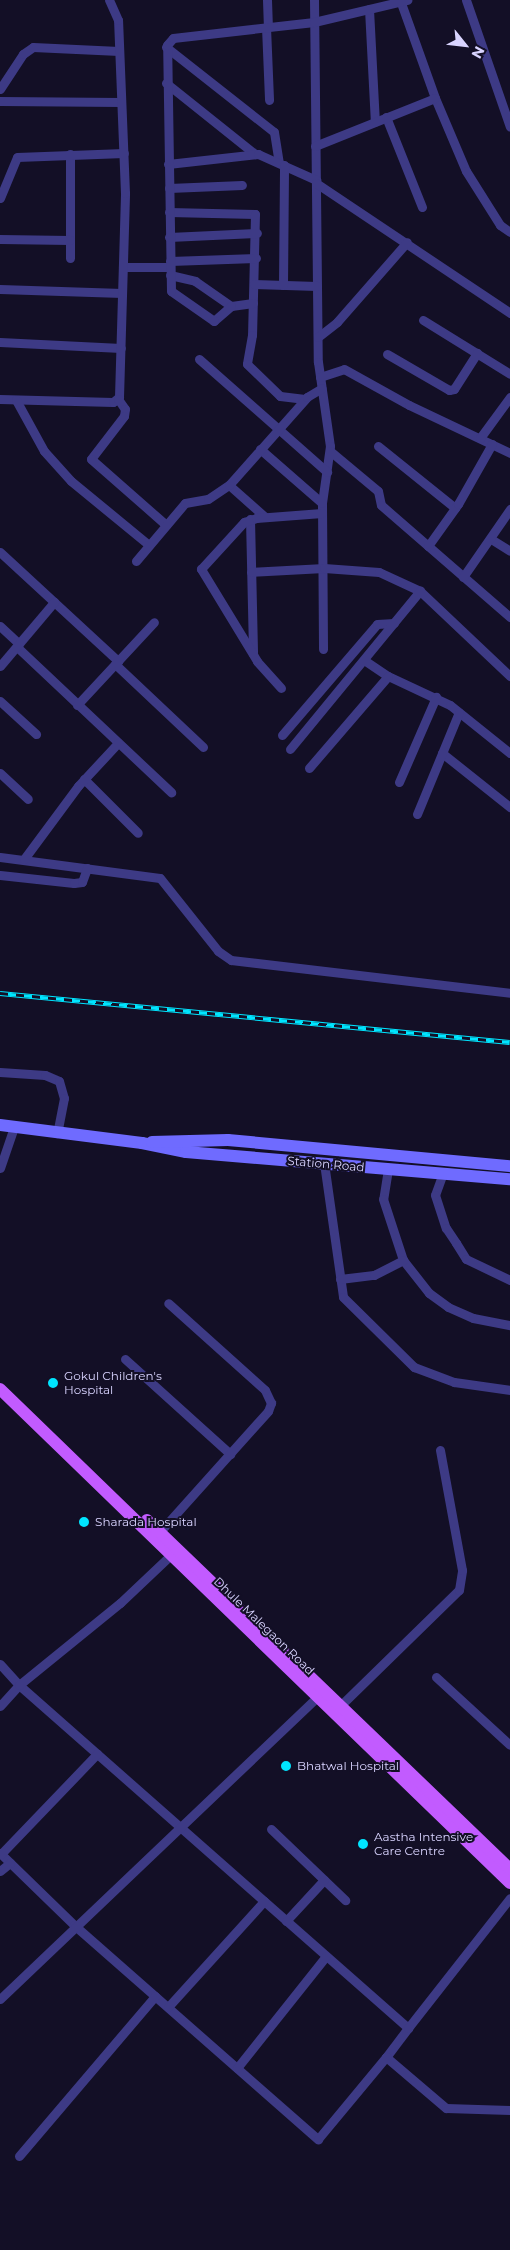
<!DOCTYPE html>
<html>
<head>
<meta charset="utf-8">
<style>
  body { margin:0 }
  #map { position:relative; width:510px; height:2250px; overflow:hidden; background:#130f26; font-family:Montserrat,sans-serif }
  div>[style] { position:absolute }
  .street>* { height:9px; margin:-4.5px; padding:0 4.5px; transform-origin:4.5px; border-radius:4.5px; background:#3d3a85 }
  .secondary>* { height:12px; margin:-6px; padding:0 6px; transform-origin:6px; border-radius:6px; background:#6f6bff }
  .primary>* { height:12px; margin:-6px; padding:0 6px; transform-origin:6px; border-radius:6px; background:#c25bff }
  .rail>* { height:4.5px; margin-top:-2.25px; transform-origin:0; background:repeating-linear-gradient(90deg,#130f26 0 8px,#00e5ff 0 16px); box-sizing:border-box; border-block:1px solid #00e5ff }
  .dots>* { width:14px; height:14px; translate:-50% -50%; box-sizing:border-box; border:2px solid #130f26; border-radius:50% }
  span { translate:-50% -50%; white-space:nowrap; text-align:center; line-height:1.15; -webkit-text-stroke:4px #130f26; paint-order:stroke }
  .street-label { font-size:12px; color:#d9d4ff }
  .poi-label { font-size:12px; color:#d9d4ff }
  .left { translate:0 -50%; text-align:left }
  .north { position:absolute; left:440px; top:20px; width:50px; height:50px; -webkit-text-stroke:4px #130f26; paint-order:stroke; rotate:119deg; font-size:14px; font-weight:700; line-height:20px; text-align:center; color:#d9d4ff }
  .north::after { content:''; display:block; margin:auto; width:18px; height:22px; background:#d9d4ff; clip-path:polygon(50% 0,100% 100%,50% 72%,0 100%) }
</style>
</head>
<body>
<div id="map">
  <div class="street">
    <i style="left:267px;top:0;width:27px;rotate:88deg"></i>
    <i style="left:314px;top:0;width:362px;rotate:89.4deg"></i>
    <i style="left:318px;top:362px;width:85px;rotate:81.9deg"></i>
    <i style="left:330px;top:446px;width:58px;rotate:98deg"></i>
    <i style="left:322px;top:503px;width:146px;rotate:89.6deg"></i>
    <i style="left:400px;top:0;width:104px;rotate:70.3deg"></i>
    <i style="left:435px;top:98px;width:79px;rotate:67deg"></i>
    <i style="left:466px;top:171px;width:64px;rotate:57.8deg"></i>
    <i style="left:500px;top:225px;width:12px;rotate:35deg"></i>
    <i style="left:466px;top:0;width:134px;rotate:70.9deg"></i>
    <i style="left:369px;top:9px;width:113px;rotate:87deg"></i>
    <i style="left:266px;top:27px;width:73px;rotate:87.6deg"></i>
    <i style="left:166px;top:47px;width:137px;rotate:38.2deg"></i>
    <i style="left:274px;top:132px;width:31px;rotate:81deg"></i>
    <i style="left:166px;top:83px;width:114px;rotate:38.6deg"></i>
    <i style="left:0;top:89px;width:42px;rotate:-56.7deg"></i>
    <i style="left:23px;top:54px;width:12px;rotate:-35deg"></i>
    <i style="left:33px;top:47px;width:86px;rotate:2.7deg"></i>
    <i style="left:0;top:101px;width:121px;rotate:0.5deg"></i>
    <i style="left:386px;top:117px;width:97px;rotate:68.2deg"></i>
    <i style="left:315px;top:146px;width:129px;rotate:-21.8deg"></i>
    <i style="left:70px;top:154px;width:104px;rotate:90deg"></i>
    <i style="left:168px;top:164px;width:91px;rotate:-6.3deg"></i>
    <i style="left:258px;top:154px;width:64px;rotate:24.1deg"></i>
    <i style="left:316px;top:183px;width:234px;rotate:33.8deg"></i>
    <i style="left:169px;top:188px;width:73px;rotate:-2.4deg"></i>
    <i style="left:0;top:198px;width:44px;rotate:-67.5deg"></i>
    <i style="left:17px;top:157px;width:107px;rotate:-2.1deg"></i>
    <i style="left:169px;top:212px;width:86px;rotate:1.3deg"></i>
    <i style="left:255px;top:214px;width:121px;rotate:91.4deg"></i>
    <i style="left:252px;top:335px;width:29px;rotate:100deg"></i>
    <i style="left:247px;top:364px;width:46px;rotate:44.1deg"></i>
    <i style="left:280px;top:396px;width:25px;rotate:7deg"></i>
    <i style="left:169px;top:237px;width:88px;rotate:-2.6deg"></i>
    <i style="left:0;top:239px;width:70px;rotate:0.8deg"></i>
    <i style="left:170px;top:261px;width:86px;rotate:-2deg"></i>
    <i style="left:123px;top:267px;width:47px"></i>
    <i style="left:170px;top:275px;width:26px;rotate:13deg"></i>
    <i style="left:195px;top:281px;width:44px;rotate:34.8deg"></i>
    <i style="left:254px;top:284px;width:63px;rotate:1.8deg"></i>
    <i style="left:283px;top:285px;width:120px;rotate:-89.5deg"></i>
    <i style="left:0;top:289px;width:122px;rotate:1.9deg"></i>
    <i style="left:253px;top:303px;width:22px;rotate:172deg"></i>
    <i style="left:231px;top:306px;width:23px;rotate:139deg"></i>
    <i style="left:214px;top:321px;width:52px;rotate:-145.1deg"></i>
    <i style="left:171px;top:291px;width:246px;rotate:-90.9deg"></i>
    <i style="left:167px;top:45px;width:9px;rotate:-49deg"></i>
    <i style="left:173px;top:38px;width:142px;rotate:-6.5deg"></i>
    <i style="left:314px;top:22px;width:96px;rotate:-13.3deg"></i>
    <i style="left:423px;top:320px;width:102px;rotate:31.8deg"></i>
    <i style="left:318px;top:337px;width:24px;rotate:-38deg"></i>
    <i style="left:337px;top:322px;width:106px;rotate:-48.8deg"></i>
    <i style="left:0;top:342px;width:121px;rotate:2.8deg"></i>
    <i style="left:387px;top:354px;width:72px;rotate:30.1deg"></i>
    <i style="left:449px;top:390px;width:5px;rotate:-11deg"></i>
    <i style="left:454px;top:389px;width:43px;rotate:-57.4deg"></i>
    <i style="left:199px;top:359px;width:171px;rotate:41.4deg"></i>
    <i style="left:320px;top:377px;width:25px;rotate:-18deg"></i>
    <i style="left:344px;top:369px;width:74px;rotate:29deg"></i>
    <i style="left:409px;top:405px;width:112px;rotate:25.4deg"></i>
    <i style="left:0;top:399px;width:113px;rotate:1.5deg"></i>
    <i style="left:113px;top:402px;width:8px;rotate:-40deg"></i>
    <i style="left:119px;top:397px;width:204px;rotate:-88.3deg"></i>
    <i style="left:125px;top:193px;width:173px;rotate:-92.3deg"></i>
    <i style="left:118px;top:20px;width:22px;rotate:-114deg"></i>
    <i style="left:118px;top:399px;width:12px;rotate:55deg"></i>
    <i style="left:125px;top:409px;width:7px;rotate:98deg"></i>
    <i style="left:124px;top:416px;width:54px;rotate:127.5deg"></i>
    <i style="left:91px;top:459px;width:100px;rotate:41.3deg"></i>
    <i style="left:16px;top:400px;width:58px;rotate:61.2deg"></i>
    <i style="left:44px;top:451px;width:40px;rotate:48deg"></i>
    <i style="left:71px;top:481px;width:101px;rotate:39.4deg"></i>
    <i style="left:480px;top:438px;width:51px;rotate:-53.8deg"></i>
    <i style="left:378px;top:446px;width:99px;rotate:38.8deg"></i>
    <i style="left:260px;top:449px;width:82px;rotate:41.1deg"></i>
    <i style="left:330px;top:451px;width:62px;rotate:39.8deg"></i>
    <i style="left:378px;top:491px;width:14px;rotate:78deg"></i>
    <i style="left:381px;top:505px;width:171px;rotate:41deg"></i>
    <i style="left:229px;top:485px;width:48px;rotate:41.6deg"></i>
    <i style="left:250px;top:519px;width:135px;rotate:88.7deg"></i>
    <i style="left:491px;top:539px;width:22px;rotate:32deg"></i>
    <i style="left:428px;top:546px;width:52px;rotate:-54.5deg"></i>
    <i style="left:458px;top:504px;width:69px;rotate:-60.5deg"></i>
    <i style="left:0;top:552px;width:161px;rotate:42.7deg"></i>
    <i style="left:136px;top:561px;width:76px;rotate:-49.8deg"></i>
    <i style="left:185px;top:503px;width:23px;rotate:-10deg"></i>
    <i style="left:208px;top:499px;width:25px;rotate:-34deg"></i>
    <i style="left:229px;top:485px;width:118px;rotate:-48.4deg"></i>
    <i style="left:307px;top:397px;width:17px;rotate:-31deg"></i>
    <i style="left:251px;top:572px;width:73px;rotate:-3.1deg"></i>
    <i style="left:324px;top:568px;width:55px;rotate:4.2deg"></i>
    <i style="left:379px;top:572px;width:45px;rotate:24.9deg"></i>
    <i style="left:420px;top:591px;width:124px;rotate:43.4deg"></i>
    <i style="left:463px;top:577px;width:83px;rotate:-55.3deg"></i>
    <i style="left:0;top:626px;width:26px;rotate:43deg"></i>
    <i style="left:17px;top:647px;width:212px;rotate:43.3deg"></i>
    <i style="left:364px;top:660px;width:29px;rotate:34deg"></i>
    <i style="left:388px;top:676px;width:68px;rotate:25.1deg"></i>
    <i style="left:450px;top:705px;width:77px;rotate:38.7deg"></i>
    <i style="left:115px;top:664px;width:121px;rotate:43.3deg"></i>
    <i style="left:0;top:666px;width:84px;rotate:-49.8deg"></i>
    <i style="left:281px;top:688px;width:36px;rotate:-132deg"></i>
    <i style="left:257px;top:661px;width:108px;rotate:-121.3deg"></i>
    <i style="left:201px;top:569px;width:64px;rotate:-47.5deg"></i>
    <i style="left:244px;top:522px;width:13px;rotate:-18deg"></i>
    <i style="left:256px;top:518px;width:66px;rotate:-4.3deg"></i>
    <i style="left:0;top:701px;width:49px;rotate:42.5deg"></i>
    <i style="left:77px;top:705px;width:113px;rotate:-47.1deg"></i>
    <i style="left:282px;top:735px;width:146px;rotate:-49.4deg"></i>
    <i style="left:377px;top:624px;width:17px;rotate:-3deg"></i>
    <i style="left:290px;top:749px;width:205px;rotate:-50.6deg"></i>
    <i style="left:442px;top:753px;width:87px;rotate:38.5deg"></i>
    <i style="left:309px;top:768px;width:121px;rotate:-49.3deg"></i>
    <i style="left:0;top:773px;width:38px;rotate:43deg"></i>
    <i style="left:84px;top:779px;width:76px;rotate:45deg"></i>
    <i style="left:399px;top:782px;width:93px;rotate:-66.5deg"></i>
    <i style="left:417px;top:814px;width:110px;rotate:-67.6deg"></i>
    <i style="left:0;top:857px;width:161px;rotate:7.5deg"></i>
    <i style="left:160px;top:878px;width:93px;rotate:51.5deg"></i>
    <i style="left:218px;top:951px;width:16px;rotate:35deg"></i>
    <i style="left:231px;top:960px;width:281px;rotate:6.7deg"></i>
    <i style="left:24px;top:859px;width:91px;rotate:-53.5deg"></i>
    <i style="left:78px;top:786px;width:59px;rotate:-47.1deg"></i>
    <i style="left:0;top:875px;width:74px;rotate:6.2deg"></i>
    <i style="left:74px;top:883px;width:8px;rotate:-7deg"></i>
    <i style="left:82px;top:882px;width:15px;rotate:-70deg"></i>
    <i style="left:0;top:1072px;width:45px;rotate:3.8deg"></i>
    <i style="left:45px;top:1075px;width:15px;rotate:23deg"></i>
    <i style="left:59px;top:1081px;width:18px;rotate:74deg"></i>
    <i style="left:64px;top:1098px;width:36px;rotate:101deg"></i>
    <i style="left:324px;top:1163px;width:135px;rotate:81.9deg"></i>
    <i style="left:343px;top:1297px;width:100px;rotate:44.6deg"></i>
    <i style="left:414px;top:1367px;width:43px;rotate:20.6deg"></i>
    <i style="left:454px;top:1382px;width:57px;rotate:8.1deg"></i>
    <i style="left:0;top:1168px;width:43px;rotate:-71.1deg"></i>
    <i style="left:388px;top:1169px;width:30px;rotate:99deg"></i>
    <i style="left:383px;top:1199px;width:64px;rotate:71.8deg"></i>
    <i style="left:403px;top:1260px;width:42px;rotate:51.8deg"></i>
    <i style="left:429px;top:1293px;width:24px;rotate:36deg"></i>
    <i style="left:448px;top:1307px;width:27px;rotate:24deg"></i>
    <i style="left:473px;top:1318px;width:38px;rotate:11deg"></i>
    <i style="left:443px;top:1173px;width:23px;rotate:110deg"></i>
    <i style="left:435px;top:1195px;width:35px;rotate:72deg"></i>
    <i style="left:446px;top:1228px;width:18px;rotate:56deg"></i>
    <i style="left:456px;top:1243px;width:19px;rotate:58deg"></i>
    <i style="left:466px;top:1259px;width:49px;rotate:25.5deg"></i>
    <i style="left:340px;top:1279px;width:34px;rotate:-7deg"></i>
    <i style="left:374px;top:1275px;width:33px;rotate:-27deg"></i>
    <i style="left:125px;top:1359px;width:142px;rotate:42.1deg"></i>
    <i style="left:156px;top:1536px;width:168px;rotate:-48.1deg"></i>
    <i style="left:268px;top:1411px;width:9px;rotate:-69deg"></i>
    <i style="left:271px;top:1403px;width:14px;rotate:-115deg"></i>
    <i style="left:265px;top:1390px;width:130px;rotate:-138.1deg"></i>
    <i style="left:0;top:1664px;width:28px;rotate:48deg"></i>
    <i style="left:19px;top:1685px;width:519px;rotate:41.4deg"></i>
    <i style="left:408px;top:2028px;width:36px;rotate:127deg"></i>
    <i style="left:386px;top:2057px;width:79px;rotate:40.4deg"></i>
    <i style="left:446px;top:2108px;width:64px;rotate:1.8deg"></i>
    <i style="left:436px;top:1677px;width:100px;rotate:42.6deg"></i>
    <i style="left:0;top:1706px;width:28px;rotate:-48deg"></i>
    <i style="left:19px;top:1685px;width:130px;rotate:-39.1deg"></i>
    <i style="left:120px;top:1603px;width:76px;rotate:-43.4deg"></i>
    <i style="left:340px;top:1706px;width:166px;rotate:-44.3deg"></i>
    <i style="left:459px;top:1590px;width:20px;rotate:-81deg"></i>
    <i style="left:462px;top:1570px;width:122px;rotate:-100.4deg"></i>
    <i style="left:271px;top:1829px;width:103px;rotate:43.8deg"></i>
    <i style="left:0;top:1853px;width:103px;rotate:44.2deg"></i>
    <i style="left:74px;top:1925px;width:325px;rotate:41.3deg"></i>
    <i style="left:318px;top:2139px;width:107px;rotate:-50.3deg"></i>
    <i style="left:1px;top:1854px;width:139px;rotate:-46.2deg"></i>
    <i style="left:0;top:1871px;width:13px;rotate:-39deg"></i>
    <i style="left:286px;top:1921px;width:56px;rotate:-47.2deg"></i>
    <i style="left:0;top:1999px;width:442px;rotate:-43.6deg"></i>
    <i style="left:168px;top:2007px;width:143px;rotate:-47.8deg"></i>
    <i style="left:408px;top:2028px;width:165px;rotate:-51.9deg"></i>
    <i style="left:237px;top:2068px;width:143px;rotate:-51.5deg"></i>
    <i style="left:19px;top:2156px;width:210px;rotate:-49.6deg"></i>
  </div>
  <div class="secondary">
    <i style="left:0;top:1125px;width:143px;rotate:7.2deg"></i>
    <i style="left:142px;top:1143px;width:45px;rotate:11.6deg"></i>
    <i style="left:186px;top:1152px;width:325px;rotate:4.8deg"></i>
    <i style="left:152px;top:1142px;width:76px;rotate:-1.5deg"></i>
    <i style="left:228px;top:1140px;width:283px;rotate:5.3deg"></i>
  </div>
  <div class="primary">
    <i style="left:0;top:1389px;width:710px;rotate:44.09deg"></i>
    <i style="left:147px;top:1520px;width:504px;rotate:43.87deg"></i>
  </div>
  <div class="rail">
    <i style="left:0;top:993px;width:512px;rotate:5.49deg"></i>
  </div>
  <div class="dots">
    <i style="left:53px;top:1383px;background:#00e5ff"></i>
    <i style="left:84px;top:1522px;background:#00e5ff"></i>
    <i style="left:286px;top:1766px;background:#00e5ff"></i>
    <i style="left:363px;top:1844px;background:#00e5ff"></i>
  </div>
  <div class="street-label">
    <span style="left:326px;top:1164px;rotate:5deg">Station Road</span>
    <span style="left:264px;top:1626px;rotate:44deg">Dhule Malegaon Road</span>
  </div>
  <div class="poi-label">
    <span class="left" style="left:64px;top:1383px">Gokul Children's<br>Hospital</span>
    <span class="left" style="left:95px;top:1522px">Sharada Hospital</span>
    <span class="left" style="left:297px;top:1766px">Bhatwal Hospital</span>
    <span class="left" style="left:374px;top:1844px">Aastha Intensive<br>Care Centre</span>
  </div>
  <div class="north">N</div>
</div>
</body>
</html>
